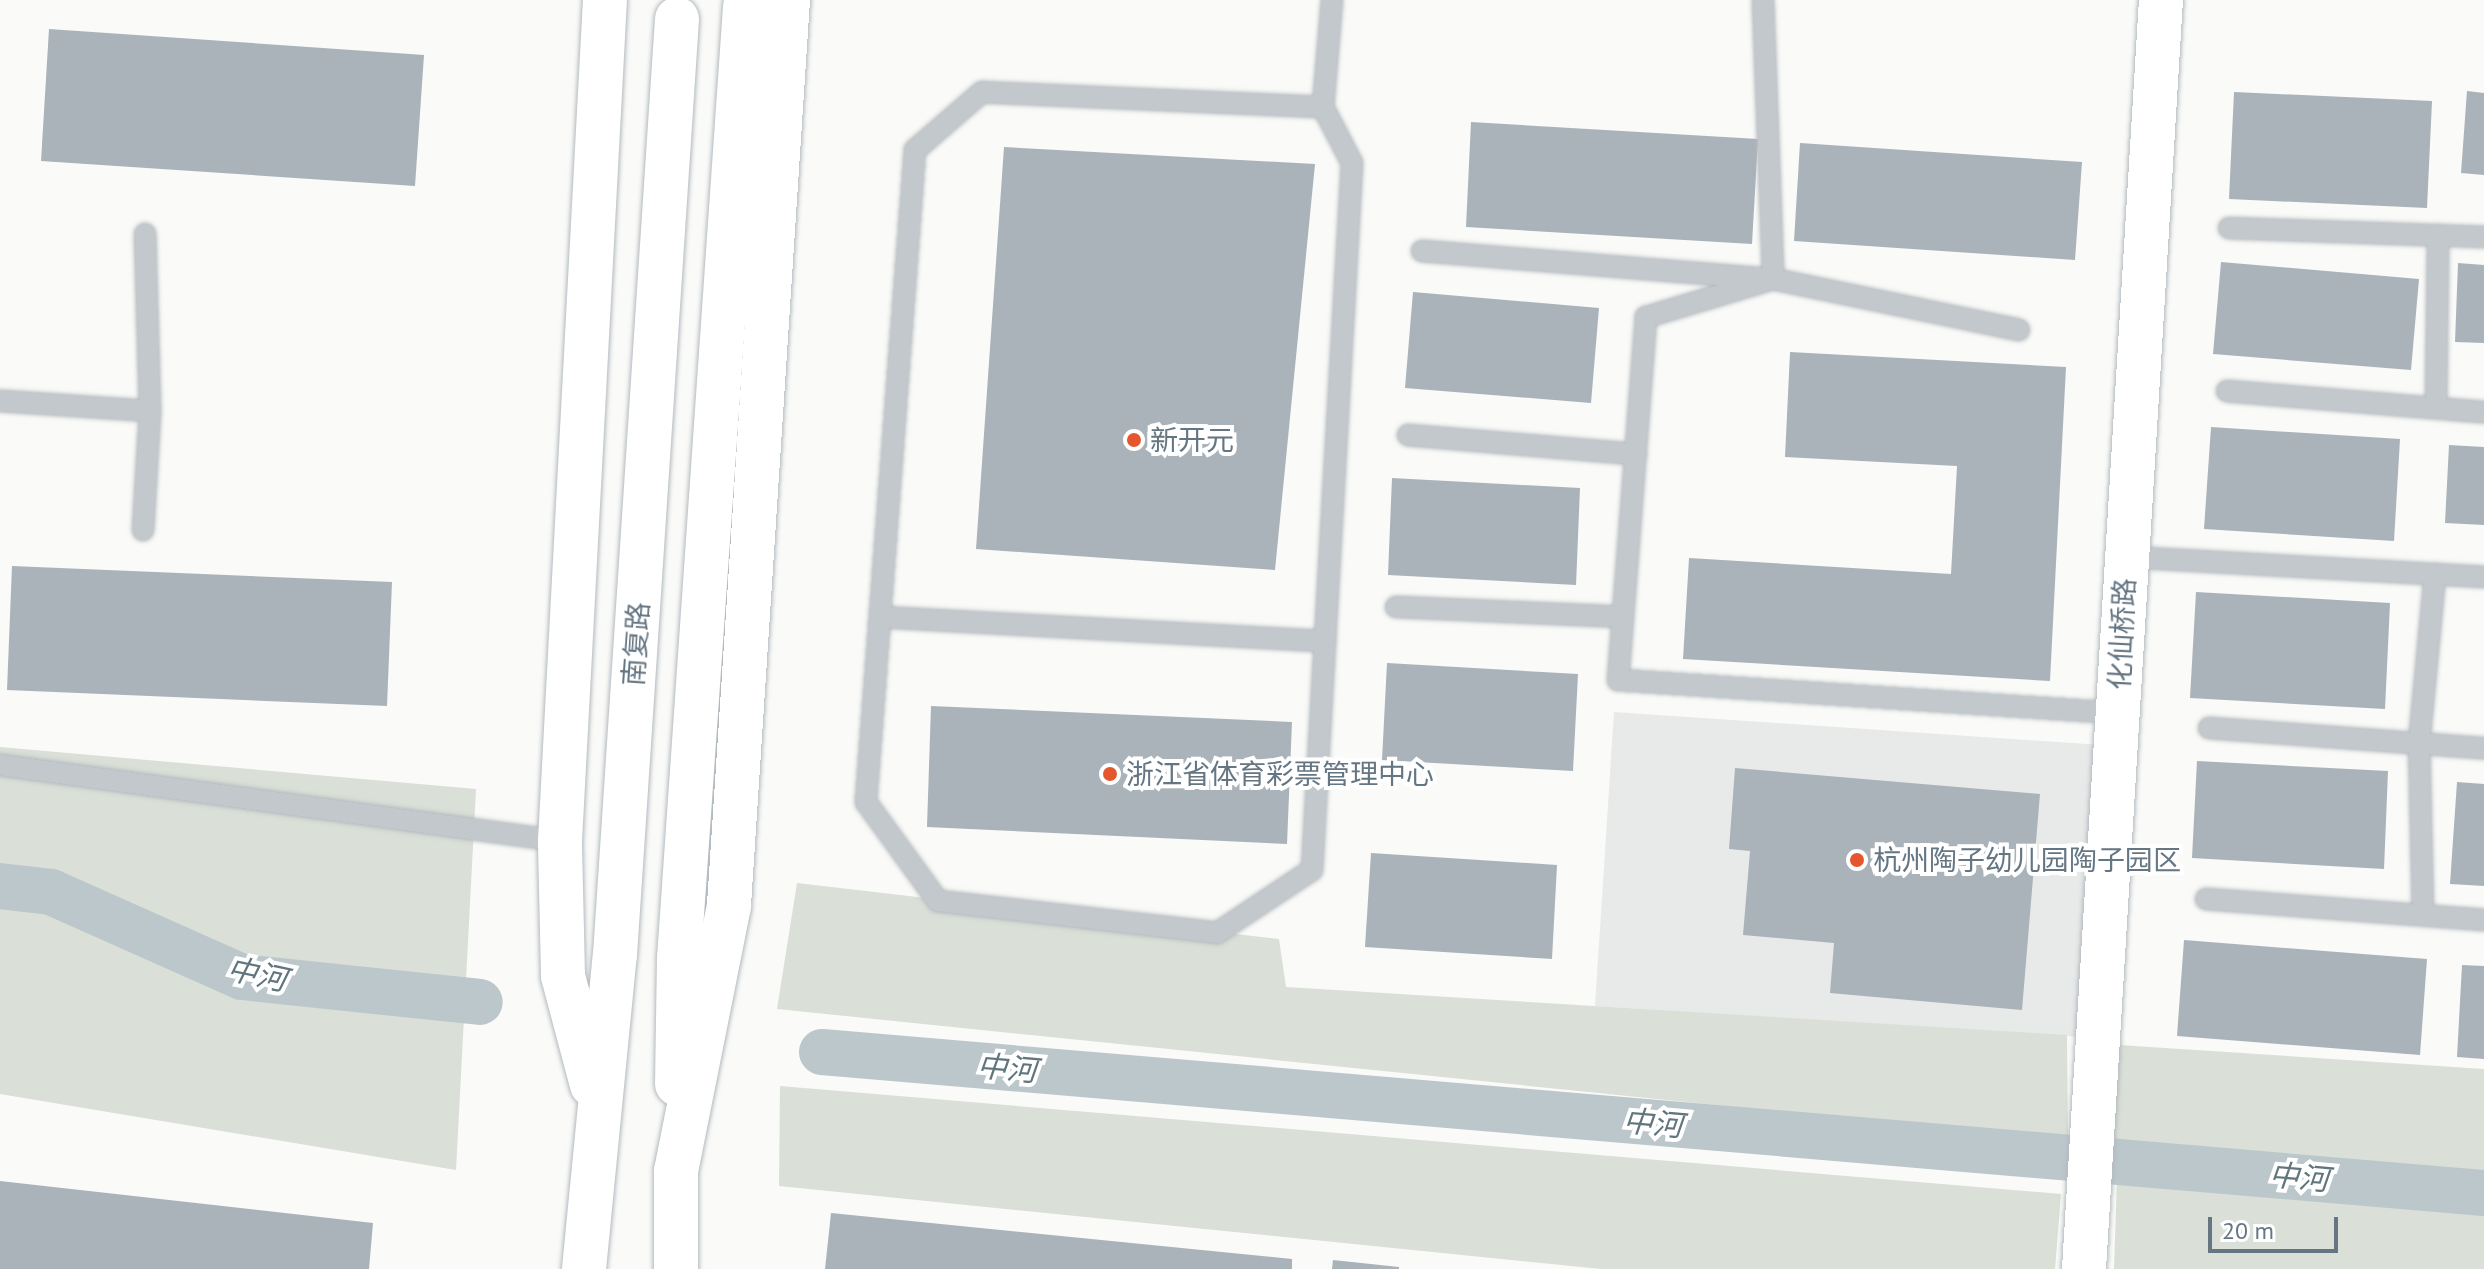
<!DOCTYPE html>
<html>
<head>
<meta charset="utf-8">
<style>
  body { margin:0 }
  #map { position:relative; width:2484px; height:1269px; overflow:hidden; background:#fafaf8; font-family:"PT Sans","Noto Sans SC",sans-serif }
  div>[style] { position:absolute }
  .built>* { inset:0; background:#e8e9e9 }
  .green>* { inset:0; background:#dadfd7 }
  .canal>* { height:46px; margin:-23px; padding:0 23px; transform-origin:23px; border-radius:23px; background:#bbc7cb }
  .building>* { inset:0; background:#aab3b9 }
  .roads { filter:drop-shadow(0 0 2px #b3babf) drop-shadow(0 0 2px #b3babf) }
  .lane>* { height:20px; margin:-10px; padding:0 10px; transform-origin:10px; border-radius:10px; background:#c3c8cc }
  .secondary>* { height:44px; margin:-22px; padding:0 22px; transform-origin:22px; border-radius:22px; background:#fff }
  .dots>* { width:22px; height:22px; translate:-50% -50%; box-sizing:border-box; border:4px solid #fff; border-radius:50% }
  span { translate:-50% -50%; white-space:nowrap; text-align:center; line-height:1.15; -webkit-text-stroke:8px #fff; paint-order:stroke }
  .poi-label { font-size:28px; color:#657683 }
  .left { translate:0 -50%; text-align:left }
  .street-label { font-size:28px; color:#657683 }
  .water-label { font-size:30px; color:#60757c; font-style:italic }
  .scale { position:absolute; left:2208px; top:1217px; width:130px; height:36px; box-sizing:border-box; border:4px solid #657683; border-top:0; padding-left:10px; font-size:24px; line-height:28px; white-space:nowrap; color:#657683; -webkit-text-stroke:6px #fff; paint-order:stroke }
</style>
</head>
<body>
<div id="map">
  <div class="built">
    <i style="clip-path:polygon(1614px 712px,2116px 746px,2098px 1038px,1595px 1006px)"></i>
  </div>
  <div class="green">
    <i style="clip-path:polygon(0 747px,476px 789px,456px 1170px,0 1094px)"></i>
    <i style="clip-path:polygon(797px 883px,1279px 939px,1286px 987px,2067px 1035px,2068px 1141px,777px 1009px)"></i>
    <i style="clip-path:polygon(2119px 1045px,2484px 1069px,2484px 1172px,2112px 1141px)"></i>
    <i style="clip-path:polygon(780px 1086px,2061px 1194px,2055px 1269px,1601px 1269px,779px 1186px)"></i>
    <i style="clip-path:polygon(2117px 1178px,2484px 1209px,2484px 1269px,2114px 1269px)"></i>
  </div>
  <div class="canal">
    <i style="left:0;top:886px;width:51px;rotate:6.7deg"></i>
    <i style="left:51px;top:892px;width:209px;rotate:24deg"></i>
    <i style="left:242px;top:977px;width:239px;rotate:6deg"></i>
    <i style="left:822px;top:1052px;width:1668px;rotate:4.85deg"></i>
  </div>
  <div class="building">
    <i style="clip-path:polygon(49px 29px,424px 55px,415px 186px,41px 161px)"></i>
    <i style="clip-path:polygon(2467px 91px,2484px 93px,2484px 175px,2461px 173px)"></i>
    <i style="clip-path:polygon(2234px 92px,2432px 101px,2427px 208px,2229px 199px)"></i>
    <i style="clip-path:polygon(1471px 122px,1758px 139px,1752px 244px,1466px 227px)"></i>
    <i style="clip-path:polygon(1800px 143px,2082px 162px,2075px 260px,1794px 241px)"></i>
    <i style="clip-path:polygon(1004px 147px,1315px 164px,1275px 570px,976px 549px)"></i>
    <i style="clip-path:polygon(2221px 262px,2419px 279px,2411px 370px,2213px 354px)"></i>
    <i style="clip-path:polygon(2458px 263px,2484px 265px,2484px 343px,2455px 342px)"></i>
    <i style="clip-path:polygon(1413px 292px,1599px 308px,1591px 403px,1405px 388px)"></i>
    <i style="clip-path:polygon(1790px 352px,2066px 367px,2050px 681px,1683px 659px,1689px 558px,1951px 574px,1957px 466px,1785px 457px)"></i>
    <i style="clip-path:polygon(2211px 427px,2400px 439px,2394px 541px,2204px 529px)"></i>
    <i style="clip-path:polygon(2449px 445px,2484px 447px,2484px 525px,2445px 523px)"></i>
    <i style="clip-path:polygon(1392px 478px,1580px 488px,1576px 585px,1388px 575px)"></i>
    <i style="clip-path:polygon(12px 566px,392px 582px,387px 706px,7px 690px)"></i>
    <i style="clip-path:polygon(2196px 592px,2390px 603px,2385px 709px,2190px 698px)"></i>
    <i style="clip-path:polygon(1387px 663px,1578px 674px,1573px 771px,1382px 760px)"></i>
    <i style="clip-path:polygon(931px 706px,1292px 722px,1287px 844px,927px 827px)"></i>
    <i style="clip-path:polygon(2197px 761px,2388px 771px,2384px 869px,2192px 858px)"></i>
    <i style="clip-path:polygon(1735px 768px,2040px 794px,2022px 1010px,1830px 993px,1834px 943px,1743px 935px,1750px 851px,1729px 849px)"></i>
    <i style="clip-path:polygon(2457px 782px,2484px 784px,2484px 886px,2450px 884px)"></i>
    <i style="clip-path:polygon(1371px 853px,1557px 865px,1552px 959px,1365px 947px)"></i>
    <i style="clip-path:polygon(2184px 940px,2427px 959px,2420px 1055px,2177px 1036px)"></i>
    <i style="clip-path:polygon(2462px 965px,2484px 966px,2484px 1059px,2457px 1057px)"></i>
    <i style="clip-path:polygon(0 1181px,373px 1223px,369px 1269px,0 1269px)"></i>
    <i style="clip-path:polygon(831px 1213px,1292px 1259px,1292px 1269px,825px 1269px)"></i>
    <i style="clip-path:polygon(1333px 1260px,1399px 1267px,1399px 1269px,1332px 1269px)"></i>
  </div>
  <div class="roads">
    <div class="lane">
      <i style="left:1763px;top:0;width:279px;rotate:87.9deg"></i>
      <i style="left:1773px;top:279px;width:133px;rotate:163.3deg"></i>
      <i style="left:1646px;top:317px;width:364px;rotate:94.4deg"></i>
      <i style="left:1618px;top:680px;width:501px;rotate:3.78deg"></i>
      <i style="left:1323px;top:107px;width:341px;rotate:-177.5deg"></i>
      <i style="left:982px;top:92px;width:89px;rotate:139.1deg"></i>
      <i style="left:915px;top:150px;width:654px;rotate:94.3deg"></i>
      <i style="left:866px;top:802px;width:122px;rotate:54deg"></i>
      <i style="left:938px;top:901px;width:281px;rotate:6.5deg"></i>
      <i style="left:1217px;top:933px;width:114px;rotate:-33.6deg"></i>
      <i style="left:1312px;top:870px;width:708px;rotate:-86.76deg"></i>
      <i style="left:1352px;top:163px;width:63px;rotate:-117.4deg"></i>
      <i style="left:1323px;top:107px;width:107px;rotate:-85.2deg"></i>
      <i style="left:2229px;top:228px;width:255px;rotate:2deg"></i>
      <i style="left:1422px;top:251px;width:352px;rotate:4.6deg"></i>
      <i style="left:1773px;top:279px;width:251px;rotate:11.7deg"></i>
      <i style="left:2227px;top:391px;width:258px;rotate:4.7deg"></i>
      <i style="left:0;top:401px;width:150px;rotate:3.8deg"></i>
      <i style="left:2436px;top:408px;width:173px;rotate:-89.3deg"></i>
      <i style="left:1408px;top:435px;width:229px;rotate:4.8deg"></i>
      <i style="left:143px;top:530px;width:119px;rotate:-86.6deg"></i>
      <i style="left:150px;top:411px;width:177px;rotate:-91.6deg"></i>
      <i style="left:2127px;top:557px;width:358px;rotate:3.2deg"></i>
      <i style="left:1396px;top:607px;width:227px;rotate:2.5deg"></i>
      <i style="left:880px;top:617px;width:446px;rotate:3.1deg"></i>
      <i style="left:2209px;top:728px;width:276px;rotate:4.2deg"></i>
      <i style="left:0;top:765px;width:565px;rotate:7.73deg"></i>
      <i style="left:2206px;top:899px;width:279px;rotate:4.3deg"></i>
      <i style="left:2423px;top:915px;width:171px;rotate:-91.3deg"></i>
      <i style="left:2419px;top:744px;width:171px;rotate:-84.6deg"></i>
    </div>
    <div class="secondary">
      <i style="left:677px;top:1084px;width:126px;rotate:-89.1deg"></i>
      <i style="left:679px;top:958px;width:954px;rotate:-86.03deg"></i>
      <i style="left:592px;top:1085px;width:113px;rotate:-104.9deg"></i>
      <i style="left:563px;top:976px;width:135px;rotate:-91.3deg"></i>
      <i style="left:560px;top:841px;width:842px;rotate:-86.94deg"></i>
      <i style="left:584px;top:1269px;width:316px;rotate:-84.4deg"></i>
      <i style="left:615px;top:955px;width:938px;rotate:-86.21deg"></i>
      <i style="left:676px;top:1269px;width:98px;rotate:-90deg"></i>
      <i style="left:676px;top:1171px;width:271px;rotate:-78.7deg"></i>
      <i style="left:729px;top:905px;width:907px;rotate:-86.27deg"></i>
      <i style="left:2084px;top:1269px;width:1271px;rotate:-86.53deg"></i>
    </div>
  </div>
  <div class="dots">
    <i style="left:1134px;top:440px;background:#e4572e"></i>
    <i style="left:1110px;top:774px;background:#e4572e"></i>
    <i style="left:1857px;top:860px;background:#e4572e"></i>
  </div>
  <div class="poi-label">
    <span class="left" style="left:1150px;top:440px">新开元</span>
    <span class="left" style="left:1126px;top:774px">浙江省体育彩票管理中心</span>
    <span class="left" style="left:1873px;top:860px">杭州陶子幼儿园陶子园区</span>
  </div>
  <div class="street-label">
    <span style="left:2122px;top:634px;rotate:-87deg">化仙桥路</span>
    <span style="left:636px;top:644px;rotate:-86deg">南复路</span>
  </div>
  <div class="water-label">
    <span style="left:257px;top:974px;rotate:12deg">中河</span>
    <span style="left:1007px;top:1068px;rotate:5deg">中河</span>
    <span style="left:1653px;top:1123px;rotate:5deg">中河</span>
    <span style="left:2299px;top:1177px;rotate:5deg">中河</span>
  </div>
  <div class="scale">20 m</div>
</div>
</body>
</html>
